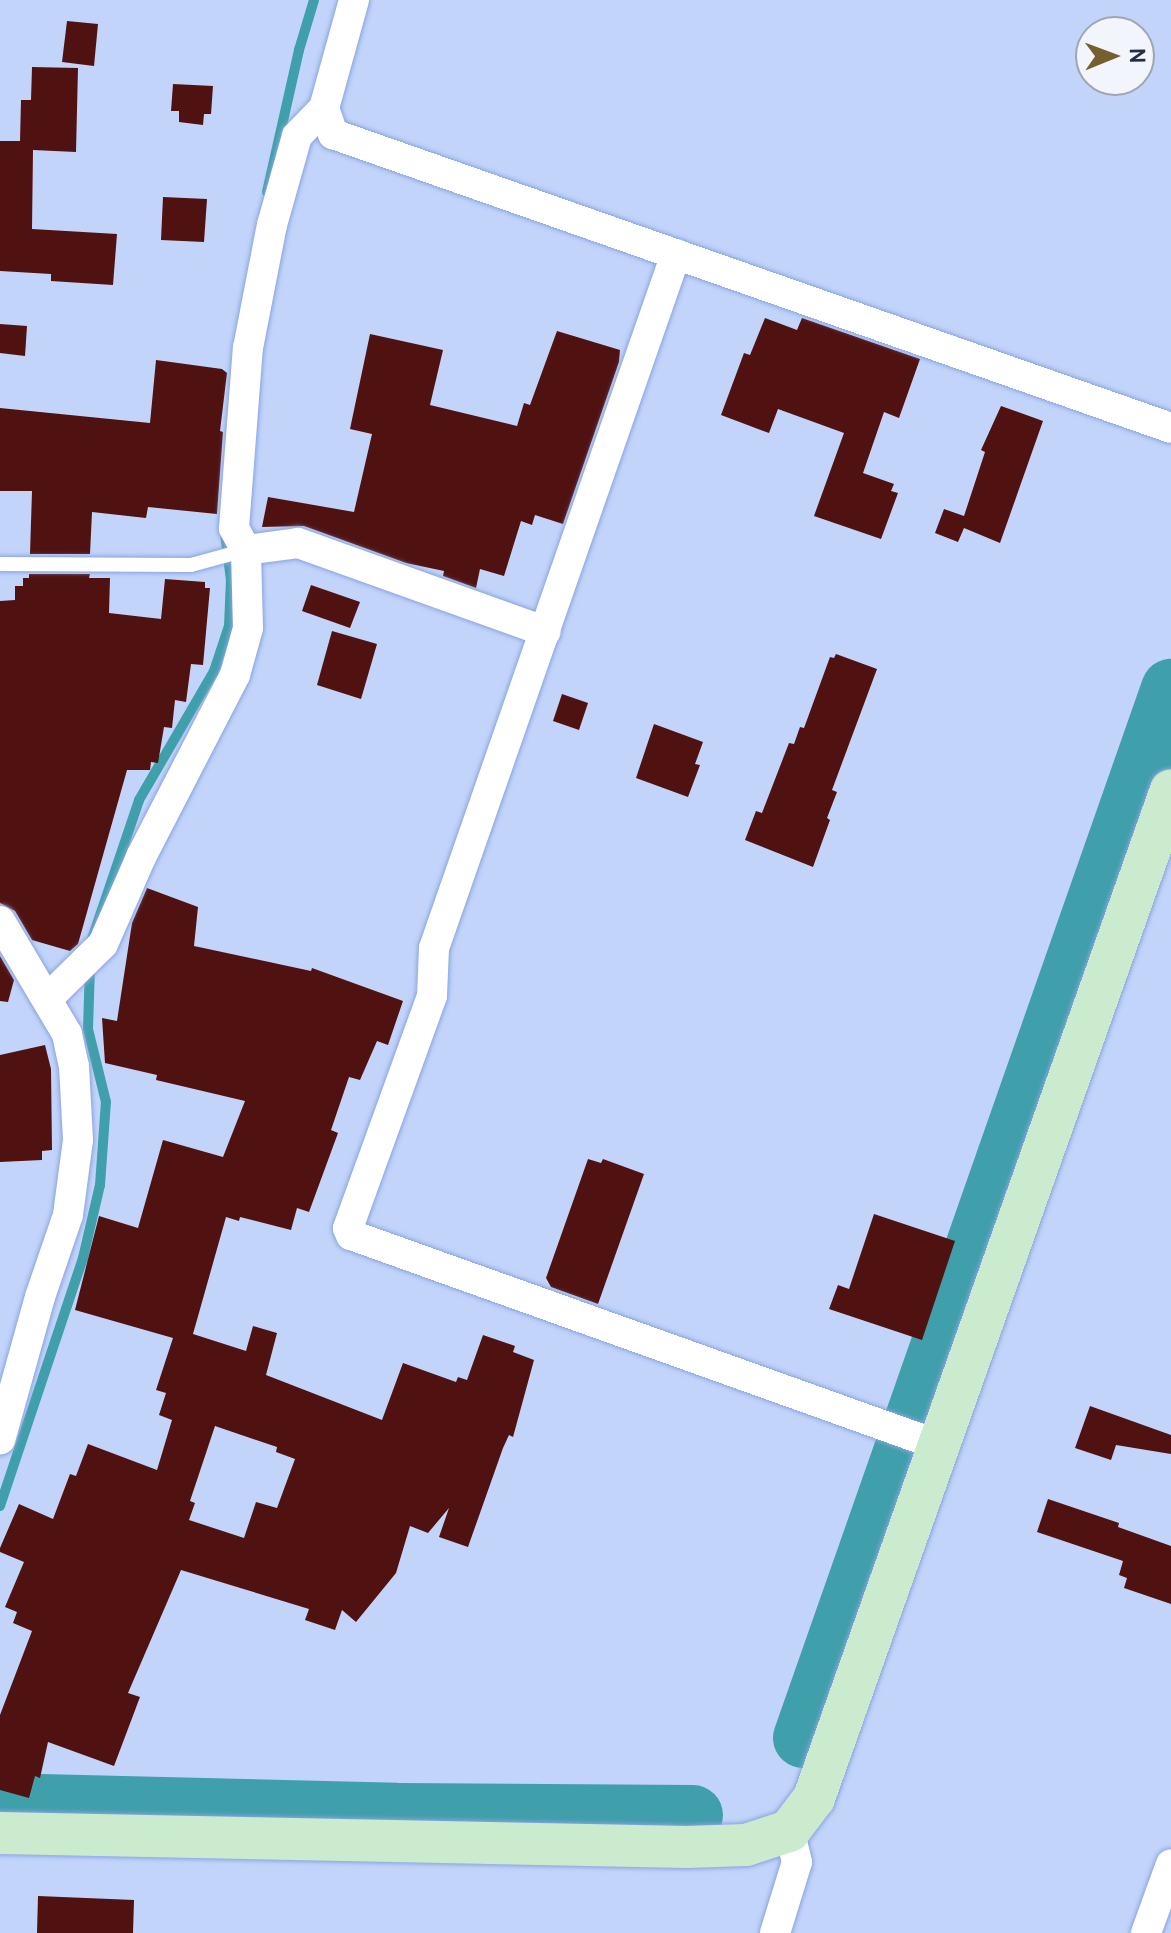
<!DOCTYPE html>
<html>
<head>
<meta charset="utf-8">
<style>
  body { margin:0 }
  #map { position:relative; width:1171px; height:1933px; overflow:hidden; background:#c2d4fa; font-family:Cabin,sans-serif }
  div>[style] { position:absolute }
  .stream>* { height:10px; margin:-5px; padding:0 5px; transform-origin:5px; border-radius:5px; background:#3f9faa }
  .river>* { height:60px; margin:-30px; padding:0 30px; transform-origin:30px; border-radius:30px; background:#3f9faa }
  .building>* { inset:0; background:#501211 }
  .roads { filter:drop-shadow(0 0 2px #89a4e0) drop-shadow(0 0 2px #89a4e0) }
  .lane>* { height:14px; margin:-7px; padding:0 7px; transform-origin:7px; border-radius:7px; background:#fff }
  .street>* { height:30px; margin:-15px; padding:0 15px; transform-origin:15px; border-radius:15px; background:#fff }
  .secondary>* { height:42px; margin:-21px; padding:0 21px; transform-origin:21px; border-radius:21px; background:#cbebce }
  span { translate:-50% -50%; white-space:nowrap; text-align:center; line-height:1.15; -webkit-text-stroke:8px #f2f5fb; paint-order:stroke }
  .north { position:absolute; left:1075px; top:16px; width:80px; height:80px; box-sizing:border-box; background:#f2f5fb; border:2px solid #a0a5b3; border-radius:50%; rotate:89deg; font-size:22px; font-weight:700; line-height:32px; text-align:center; color:#242e47 }
  .north::after { content:''; display:block; margin:auto; width:28px; height:36px; background:#755f2f; clip-path:polygon(50% 0,100% 100%,50% 72%,0 100%) }
</style>
</head>
<body>
<div id="map">
  <div class="stream">
    <i style="left:267px;top:192px;width:146px;rotate:-77.3deg"></i>
    <i style="left:299px;top:50px;width:52px;rotate:-73.3deg"></i>
    <i style="left:90px;top:945px;width:153px;rotate:-71.3deg"></i>
    <i style="left:139px;top:800px;width:149px;rotate:-59.8deg"></i>
    <i style="left:214px;top:671px;width:47px;rotate:-71.6deg"></i>
    <i style="left:229px;top:626px;width:46px;rotate:-87.5deg"></i>
    <i style="left:231px;top:580px;width:47px;rotate:-97.3deg"></i>
    <i style="left:0;top:1506px;width:262px;rotate:-71.5deg"></i>
    <i style="left:83px;top:1258px;width:75px;rotate:-76.9deg"></i>
    <i style="left:100px;top:1185px;width:83px;rotate:-85.9deg"></i>
    <i style="left:106px;top:1102px;width:75px;rotate:-103.9deg"></i>
    <i style="left:88px;top:1029px;width:64px;rotate:-88.2deg"></i>
  </div>
  <div class="river">
    <i style="left:803px;top:1738px;width:1112px;rotate:-70.67deg"></i>
    <i style="left:0;top:1803px;width:396px;rotate:1.4deg"></i>
    <i style="left:396px;top:1813px;width:297px;rotate:0.4deg"></i>
  </div>
  <div class="building">
    <i style="clip-path:polygon(67px 21px,98px 24px,94px 66px,62px 62px)"></i>
    <i style="clip-path:polygon(32px 67px,78px 68px,76px 152px,33px 150px,32px 229px,117px 234px,113px 285px,51px 281px,51px 274px,0 271px,0 141px,20px 141px,21px 100px,31px 100px)"></i>
    <i style="clip-path:polygon(173px 84px,213px 86px,211px 114px,204px 114px,203px 125px,179px 122px,179px 111px,171px 111px)"></i>
    <i style="clip-path:polygon(163px 197px,207px 199px,204px 242px,161px 240px)"></i>
    <i style="clip-path:polygon(765px 318px,797px 330px,802px 318px,920px 359px,899px 418px,884px 412px,863px 473px,894px 484px,891px 491px,898px 493px,881px 539px,814px 516px,844px 433px,778px 409px,769px 433px,721px 415px,744px 353px,750px 355px)"></i>
    <i style="clip-path:polygon(0 324px,27px 326px,25px 356px,0 353px)"></i>
    <i style="clip-path:polygon(557px 331px,620px 350px,619px 362px,563px 524px,535px 515px,532px 525px,521px 521px,504px 576px,480px 569px,476px 588px,443px 576px,444px 571px,406px 563px,304px 526px,262px 527px,268px 497px,354px 512px,372px 434px,350px 429px,370px 334px,443px 350px,430px 405px,517px 426px,524px 403px,530px 405px)"></i>
    <i style="clip-path:polygon(156px 360px,222px 369px,227px 373px,220px 431px,223px 432px,217px 514px,148px 507px,146px 518px,92px 512px,90px 554px,30px 554px,32px 491px,0 491px,0 408px,150px 423px)"></i>
    <i style="clip-path:polygon(1001px 406px,1043px 421px,1000px 543px,964px 528px,958px 542px,935px 533px,944px 509px,964px 516px,985px 452px,981px 450px)"></i>
    <i style="clip-path:polygon(29px 574px,90px 574px,89px 578px,110px 578px,109px 613px,161px 619px,165px 579px,205px 582px,205px 588px,210px 588px,203px 665px,191px 664px,186px 702px,175px 700px,172px 728px,164px 727px,158px 763px,151px 762px,150px 770px,127px 770px,78px 944px,70px 951px,32px 940px,15px 911px,0 903px,0 601px,15px 600px,15px 586px,23px 586px,23px 578px,29px 578px)"></i>
    <i style="clip-path:polygon(311px 585px,360px 602px,350px 628px,302px 611px)"></i>
    <i style="clip-path:polygon(332px 631px,377px 644px,361px 699px,317px 685px)"></i>
    <i style="clip-path:polygon(836px 654px,877px 669px,832px 790px,837px 792px,827px 818px,830px 820px,813px 867px,745px 840px,756px 811px,762px 813px,789px 743px,794px 744px,800px 727px,804px 728px,830px 657px,834px 658px)"></i>
    <i style="clip-path:polygon(562px 694px,588px 703px,579px 730px,553px 721px)"></i>
    <i style="clip-path:polygon(654px 724px,703px 742px,695px 764px,700px 765px,688px 797px,636px 778px)"></i>
    <i style="clip-path:polygon(evenodd,147px 888px,198px 907px,194px 946px,311px 971px,312px 968px,403px 1001px,388px 1045px,377px 1041px,360px 1080px,349px 1077px,331px 1130px,338px 1133px,309px 1212px,297px 1208px,291px 1230px,240px 1217px,239px 1221px,226px 1217px,193px 1334px,246px 1351px,253px 1326px,277px 1333px,266px 1375px,382px 1420px,403px 1363px,456px 1382px,458px 1377px,467px 1380px,483px 1335px,515px 1346px,513px 1352px,534px 1360px,513px 1437px,509px 1435px,503px 1448px,468px 1547px,439px 1537px,449px 1508px,428px 1533px,410px 1526px,396px 1573px,356px 1622px,342px 1610px,335px 1630px,305px 1620px,309px 1609px,181px 1570px,128px 1693px,140px 1697px,114px 1766px,48px 1742px,40px 1778px,35px 1776px,29px 1798px,0 1790px,0 1715px,32px 1631px,13px 1623px,17px 1612px,5px 1607px,24px 1562px,0 1552px,0 1548px,19px 1504px,53px 1519px,70px 1474px,76px 1476px,88px 1444px,157px 1470px,172px 1420px,159px 1415px,166px 1393px,156px 1390px,173px 1338px,75px 1310px,99px 1216px,138px 1228px,163px 1140px,223px 1157px,245px 1101px,156px 1080px,157px 1075px,105px 1063px,102px 1018px,117px 1021px,132px 923px,147px 888px,215px 1426px,277px 1447px,276px 1452px,295px 1459px,277px 1508px,256px 1502px,244px 1538px,189px 1520px,195px 1503px,190px 1501px,215px 1426px)"></i>
    <i style="clip-path:polygon(0 956px,14px 980px,8px 1002px,0 1001px)"></i>
    <i style="clip-path:polygon(45px 1045px,51px 1069px,52px 1150px,42px 1151px,42px 1160px,0 1162px,0 1055px)"></i>
    <i style="clip-path:polygon(588px 1159px,601px 1163px,603px 1159px,644px 1174px,598px 1304px,551px 1287px,546px 1278px)"></i>
    <i style="clip-path:polygon(874px 1214px,955px 1241px,922px 1340px,829px 1309px,838px 1285px,849px 1289px)"></i>
    <i style="clip-path:polygon(1090px 1406px,1171px 1435px,1171px 1454px,1116px 1445px,1111px 1460px,1075px 1448px)"></i>
    <i style="clip-path:polygon(1048px 1499px,1119px 1523px,1118px 1527px,1171px 1546px,1171px 1604px,1124px 1588px,1127px 1578px,1119px 1575px,1123px 1561px,1037px 1532px)"></i>
    <i style="clip-path:polygon(38px 1896px,134px 1900px,133px 1933px,37px 1933px)"></i>
  </div>
  <div class="roads">
    <div class="lane">
      <i style="left:0;top:564px;width:191px;rotate:0.3deg"></i>
      <i style="left:191px;top:565px;width:57px;rotate:-15.3deg"></i>
    </div>
    <div class="street">
      <i style="left:354px;top:0;width:112px;rotate:105.5deg"></i>
      <i style="left:324px;top:108px;width:28px;rotate:71deg"></i>
      <i style="left:333px;top:134px;width:888px;rotate:19.33deg"></i>
      <i style="left:676px;top:254px;width:735px;rotate:109.22deg"></i>
      <i style="left:434px;top:948px;width:48px;rotate:92.4deg"></i>
      <i style="left:432px;top:996px;width:247px;rotate:109.9deg"></i>
      <i style="left:348px;top:1228px;width:8px;rotate:67deg"></i>
      <i style="left:351px;top:1235px;width:627px;rotate:19.68deg"></i>
      <i style="left:246px;top:550px;width:52px;rotate:-7.7deg"></i>
      <i style="left:298px;top:543px;width:263px;rotate:19.7deg"></i>
      <i style="left:0;top:921px;width:131px;rotate:59.3deg"></i>
      <i style="left:67px;top:1034px;width:33px;rotate:78deg"></i>
      <i style="left:74px;top:1066px;width:74px;rotate:86.9deg"></i>
      <i style="left:78px;top:1140px;width:76px;rotate:97.6deg"></i>
      <i style="left:68px;top:1215px;width:87px;rotate:108.9deg"></i>
      <i style="left:40px;top:1297px;width:148px;rotate:105.6deg"></i>
      <i style="left:47px;top:999px;width:78px;rotate:-44.5deg"></i>
      <i style="left:103px;top:944px;width:95px;rotate:-66.4deg"></i>
      <i style="left:141px;top:857px;width:205px;rotate:-62.7deg"></i>
      <i style="left:235px;top:675px;width:49px;rotate:-74.5deg"></i>
      <i style="left:248px;top:628px;width:78px;rotate:-91.5deg"></i>
      <i style="left:246px;top:550px;width:25px;rotate:-119deg"></i>
      <i style="left:234px;top:528px;width:181px;rotate:-85.6deg"></i>
      <i style="left:248px;top:348px;width:125px;rotate:-79deg"></i>
      <i style="left:272px;top:225px;width:92px;rotate:-74.3deg"></i>
      <i style="left:297px;top:136px;width:39px;rotate:-46deg"></i>
      <i style="left:775px;top:1933px;width:74px;rotate:-72.8deg"></i>
      <i style="left:797px;top:1862px;width:32px;rotate:-104deg"></i>
      <i style="left:1146px;top:1933px;width:73px;rotate:-70.1deg"></i>
    </div>
    <div class="secondary">
      <i style="left:0;top:1833px;width:687px;rotate:1.17deg"></i>
      <i style="left:687px;top:1847px;width:59px;rotate:-1.9deg"></i>
      <i style="left:746px;top:1845px;width:45px;rotate:-18deg"></i>
      <i style="left:789px;top:1831px;width:41px;rotate:-52.9deg"></i>
      <i style="left:814px;top:1798px;width:1069px;rotate:-70.5deg"></i>
    </div>
  </div>
  <div class="north">N</div>
</div>
</body>
</html>
